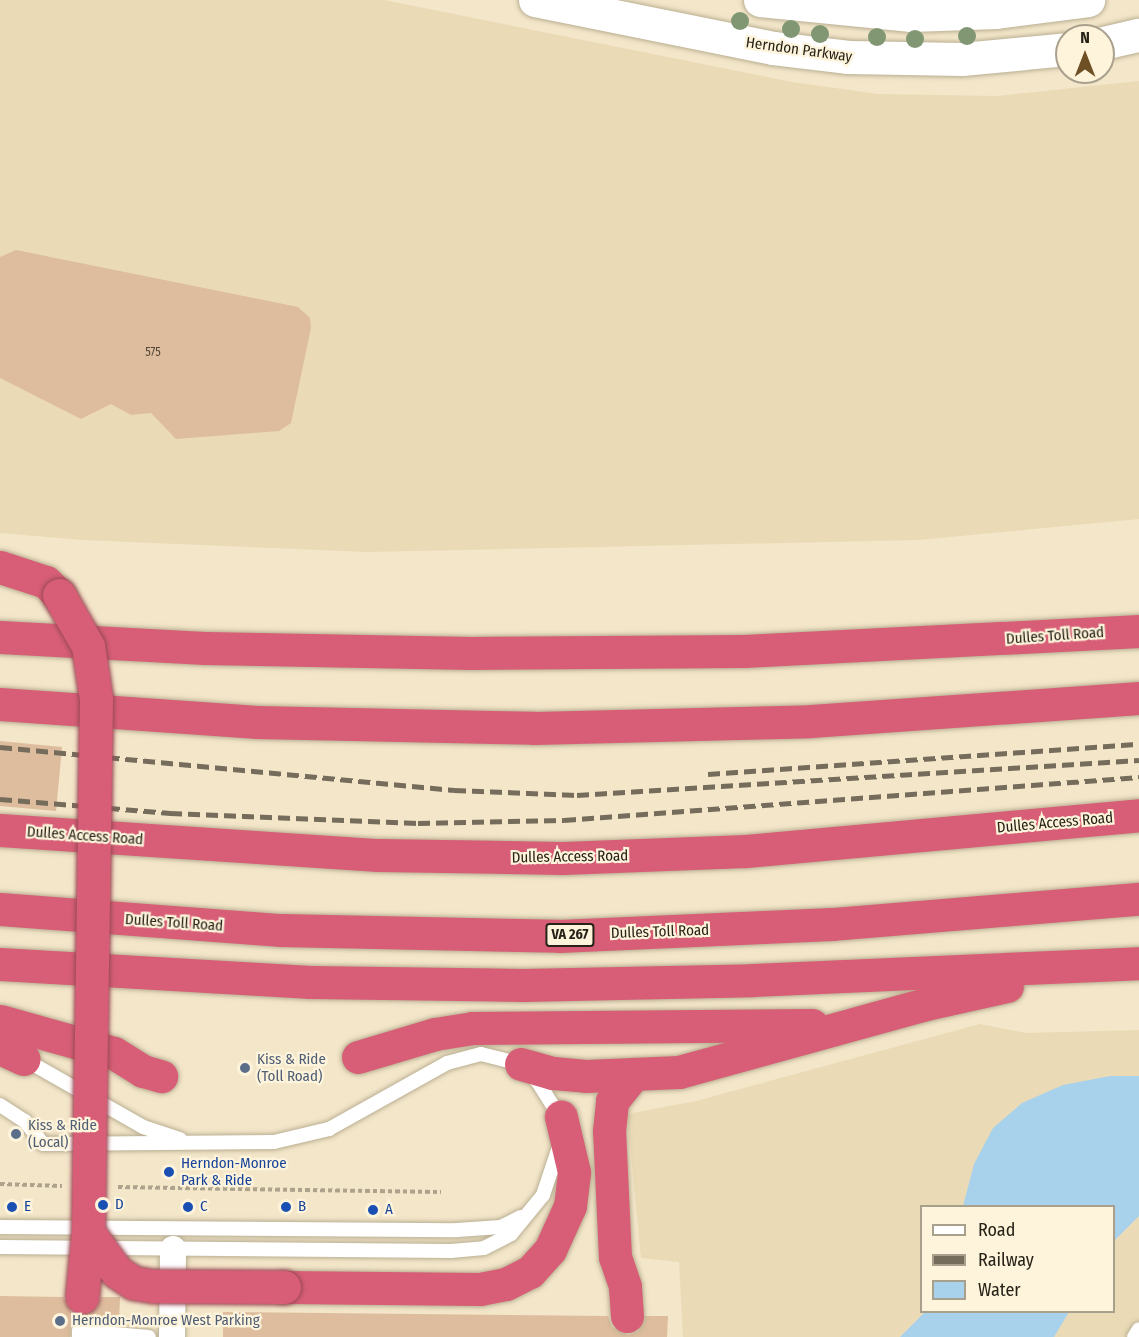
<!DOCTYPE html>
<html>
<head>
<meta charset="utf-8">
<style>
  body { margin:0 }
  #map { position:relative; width:1139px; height:1337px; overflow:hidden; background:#f3e6c9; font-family:"Fira Sans Condensed",sans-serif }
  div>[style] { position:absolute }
  .built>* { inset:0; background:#eadbb6 }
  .water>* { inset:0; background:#a8d2eb }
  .building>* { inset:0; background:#ddbd9d }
  .path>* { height:4px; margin-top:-2px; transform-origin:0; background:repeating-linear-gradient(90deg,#ada28c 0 4.5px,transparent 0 7.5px) }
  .roads { filter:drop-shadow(0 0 2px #baaf93) drop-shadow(0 0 2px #baaf93) }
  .service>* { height:14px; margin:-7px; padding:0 7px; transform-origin:7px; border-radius:7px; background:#fff }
  .minor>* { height:26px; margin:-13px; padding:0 13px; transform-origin:13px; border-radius:13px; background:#fff }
  .secondary>* { height:33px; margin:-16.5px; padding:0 16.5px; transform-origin:16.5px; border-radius:16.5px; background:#fff }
  .motorway>* { height:33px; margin:-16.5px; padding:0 16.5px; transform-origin:16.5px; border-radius:16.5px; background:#d75e76 }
  .rail>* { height:4.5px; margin-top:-2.25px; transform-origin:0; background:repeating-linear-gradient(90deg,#756c5b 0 12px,transparent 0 18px) }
  .bridges { filter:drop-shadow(0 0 2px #994955) drop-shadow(0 0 2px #994955) }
  .motorway-bridge>* { height:33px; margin:-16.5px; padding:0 16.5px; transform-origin:16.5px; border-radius:16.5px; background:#d75e76 }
  .trees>* { width:18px; height:18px; margin:-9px; border-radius:50%; background:#819773 }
  .dots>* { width:16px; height:16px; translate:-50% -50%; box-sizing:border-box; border:3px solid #fef4dc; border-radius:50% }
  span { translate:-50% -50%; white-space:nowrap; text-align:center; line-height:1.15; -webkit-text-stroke:4.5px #fef4dc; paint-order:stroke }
  .number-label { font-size:12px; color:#544938 }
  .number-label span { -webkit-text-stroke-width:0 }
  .shield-label span { padding:2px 4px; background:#fef4dc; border:2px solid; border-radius:4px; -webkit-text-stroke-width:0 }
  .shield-label { font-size:14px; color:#272217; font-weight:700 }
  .street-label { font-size:15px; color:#272217 }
  .service-label { font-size:15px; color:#4e5e75 }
  .left { translate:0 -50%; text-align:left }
  .transit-label { font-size:15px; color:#164399 }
  .legend { position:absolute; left:920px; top:1205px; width:195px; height:108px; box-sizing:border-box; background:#fef4dc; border:2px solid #a8a08d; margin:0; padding:8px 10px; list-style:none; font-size:18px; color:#272217 }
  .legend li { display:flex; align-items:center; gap:12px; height:30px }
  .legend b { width:30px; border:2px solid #a8a08d }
  .north { position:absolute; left:1055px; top:24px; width:60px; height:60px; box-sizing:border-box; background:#fef4dc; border:2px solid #a8a08d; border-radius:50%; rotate:0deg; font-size:16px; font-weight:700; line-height:24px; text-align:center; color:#272217 }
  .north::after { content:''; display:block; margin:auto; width:21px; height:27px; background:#6f5025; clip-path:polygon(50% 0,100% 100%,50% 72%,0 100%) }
</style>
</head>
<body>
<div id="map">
  <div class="built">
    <i style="clip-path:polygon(0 0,384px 0,792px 82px,878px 94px,997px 96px,1139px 81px,1139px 519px,919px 540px,366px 552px,82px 540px,0 533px)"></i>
    <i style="clip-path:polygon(evenodd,980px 1024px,1026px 1033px,1139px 1030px,1139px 1337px,683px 1337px,679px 1262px,641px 1258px,627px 1114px,696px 1101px,980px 1024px,922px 1206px,1114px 1206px,1114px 1312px,922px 1312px,922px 1206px)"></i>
  </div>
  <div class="water">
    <i style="clip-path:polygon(1110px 1076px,1139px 1076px,1139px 1216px,1114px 1241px,1114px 1206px,963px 1206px,974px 1164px,993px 1128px,1022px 1103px,1063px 1085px)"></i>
    <i style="clip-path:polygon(925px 1312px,1069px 1312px,1054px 1337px,900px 1337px)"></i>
  </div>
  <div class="building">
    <i style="clip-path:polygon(16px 250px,298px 307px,310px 318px,311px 328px,291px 423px,279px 431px,176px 439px,151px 413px,131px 415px,111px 404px,81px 419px,0 378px,0 257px)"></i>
    <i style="clip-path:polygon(0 741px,62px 747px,56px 811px,0 806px)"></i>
    <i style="clip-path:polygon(0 1296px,63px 1297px,71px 1312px,81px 1316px,97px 1308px,101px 1297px,120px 1297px,119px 1325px,79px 1322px,71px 1327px,70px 1337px,0 1337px)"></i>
    <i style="clip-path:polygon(223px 1312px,608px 1316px,612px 1327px,628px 1335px,638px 1331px,645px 1316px,668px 1316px,667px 1337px,223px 1337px)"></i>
  </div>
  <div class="path">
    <i style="left:0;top:1184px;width:62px;rotate:1.8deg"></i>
    <i style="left:118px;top:1187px;width:323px;rotate:0.9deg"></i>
  </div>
  <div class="roads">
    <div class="service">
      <i style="left:24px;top:1059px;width:137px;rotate:29.7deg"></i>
      <i style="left:143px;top:1127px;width:39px;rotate:18deg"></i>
      <i style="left:0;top:1105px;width:30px;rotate:33deg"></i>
      <i style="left:25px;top:1121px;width:29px;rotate:52deg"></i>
      <i style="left:43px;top:1144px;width:231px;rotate:-0.5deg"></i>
      <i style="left:274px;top:1142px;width:57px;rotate:-13.3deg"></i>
      <i style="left:329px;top:1129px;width:135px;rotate:-29.2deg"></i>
      <i style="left:447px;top:1063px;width:35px;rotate:-15deg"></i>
      <i style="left:481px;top:1054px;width:41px;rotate:14deg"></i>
      <i style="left:521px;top:1064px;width:25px;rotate:47deg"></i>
      <i style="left:538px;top:1082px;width:44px;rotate:58.1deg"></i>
      <i style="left:0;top:1227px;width:457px;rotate:0.4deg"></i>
      <i style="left:457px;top:1230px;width:44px;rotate:-3.9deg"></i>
      <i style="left:501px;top:1227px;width:22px;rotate:-27deg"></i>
      <i style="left:0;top:1247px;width:451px;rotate:0.5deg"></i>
      <i style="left:451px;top:1251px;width:33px;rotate:-5deg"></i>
      <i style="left:484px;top:1248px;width:30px;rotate:-27deg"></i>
      <i style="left:511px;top:1234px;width:50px;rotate:-50.6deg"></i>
      <i style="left:543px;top:1195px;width:51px;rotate:-71.6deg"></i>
      <i style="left:79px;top:1337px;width:6px;rotate:-90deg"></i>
      <i style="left:79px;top:1331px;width:70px;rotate:4.9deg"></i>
      <i style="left:1134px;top:1337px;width:9px;rotate:-58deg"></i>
    </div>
    <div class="minor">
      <i style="left:172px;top:1337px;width:88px;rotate:-89.3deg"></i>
    </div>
    <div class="secondary">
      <i style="left:535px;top:0;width:243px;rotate:11.4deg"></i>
      <i style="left:773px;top:48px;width:76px;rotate:6.8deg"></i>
      <i style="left:848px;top:57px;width:114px;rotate:1deg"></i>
      <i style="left:962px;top:59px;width:105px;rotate:-5.4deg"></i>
      <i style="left:760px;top:0;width:152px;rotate:5.7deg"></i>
      <i style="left:911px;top:15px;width:85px;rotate:-2deg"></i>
      <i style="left:996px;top:12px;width:93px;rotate:-7.4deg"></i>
      <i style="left:1103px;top:43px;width:37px;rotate:-13deg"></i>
    </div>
    <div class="motorway">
      <i style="left:0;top:567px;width:48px;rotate:18.1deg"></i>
      <i style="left:46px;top:582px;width:18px;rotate:45deg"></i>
      <i style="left:0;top:637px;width:205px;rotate:3.1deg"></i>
      <i style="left:205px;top:648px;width:266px;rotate:1.1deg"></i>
      <i style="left:471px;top:653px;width:273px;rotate:-0.4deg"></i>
      <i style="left:744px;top:651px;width:396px;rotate:-2.9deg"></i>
      <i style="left:0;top:704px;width:258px;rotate:4deg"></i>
      <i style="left:257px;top:722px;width:277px;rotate:1.2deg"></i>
      <i style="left:534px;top:728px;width:277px;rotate:-1.4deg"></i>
      <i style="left:811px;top:721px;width:329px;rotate:-4deg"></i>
      <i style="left:0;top:830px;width:379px;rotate:3.8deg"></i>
      <i style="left:378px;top:855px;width:185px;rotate:0.9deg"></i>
      <i style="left:563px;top:858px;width:183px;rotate:-2.2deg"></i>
      <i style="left:746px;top:851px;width:395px;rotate:-5.2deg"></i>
      <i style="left:0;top:909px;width:282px;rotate:4.3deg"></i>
      <i style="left:281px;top:930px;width:278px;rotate:1.2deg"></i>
      <i style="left:559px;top:936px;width:273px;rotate:-2.5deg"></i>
      <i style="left:832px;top:924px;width:308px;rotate:-4.7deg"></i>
      <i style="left:0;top:964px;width:311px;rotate:3.3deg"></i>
      <i style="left:310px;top:982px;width:213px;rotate:0.8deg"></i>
      <i style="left:523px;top:985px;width:230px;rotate:-1.2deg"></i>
      <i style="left:753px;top:980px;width:386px;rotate:-2.5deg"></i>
      <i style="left:0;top:1021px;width:118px;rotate:15.7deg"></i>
      <i style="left:114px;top:1053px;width:34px;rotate:32deg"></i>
      <i style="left:143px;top:1071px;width:19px;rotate:16deg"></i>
      <i style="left:0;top:1048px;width:26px;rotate:25deg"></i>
      <i style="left:358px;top:1057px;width:80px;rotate:-16.6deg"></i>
      <i style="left:435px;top:1034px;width:37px;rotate:-9deg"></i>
      <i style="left:472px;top:1028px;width:340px;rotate:-0.5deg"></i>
      <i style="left:521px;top:1064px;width:33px;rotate:16deg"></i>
      <i style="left:553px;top:1073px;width:33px;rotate:5deg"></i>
      <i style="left:586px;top:1076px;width:93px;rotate:-2.5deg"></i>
      <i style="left:679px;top:1072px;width:256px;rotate:-15.4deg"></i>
      <i style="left:926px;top:1004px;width:83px;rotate:-12.5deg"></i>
      <i style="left:284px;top:1287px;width:196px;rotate:0.6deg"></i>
      <i style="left:480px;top:1289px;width:26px;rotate:-11deg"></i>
      <i style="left:506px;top:1284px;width:27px;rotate:-27deg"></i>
      <i style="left:530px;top:1272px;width:30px;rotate:-48deg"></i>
      <i style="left:550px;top:1250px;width:48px;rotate:-65.6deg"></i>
      <i style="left:570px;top:1206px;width:34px;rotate:-83deg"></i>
      <i style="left:574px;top:1172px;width:57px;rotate:-103.3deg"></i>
      <i style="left:627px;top:1316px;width:30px;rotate:-94deg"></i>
      <i style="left:625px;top:1286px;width:31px;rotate:-109deg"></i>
      <i style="left:615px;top:1257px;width:126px;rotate:-92.7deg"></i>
      <i style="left:609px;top:1131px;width:30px;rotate:-84deg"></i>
      <i style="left:612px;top:1101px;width:35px;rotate:-51deg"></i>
    </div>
  </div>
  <div class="rail">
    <i style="left:0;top:747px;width:456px;rotate:5.4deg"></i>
    <i style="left:454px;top:790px;width:123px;rotate:2.3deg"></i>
    <i style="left:577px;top:795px;width:563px;rotate:-3.56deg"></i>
    <i style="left:708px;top:774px;width:432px;rotate:-4deg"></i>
    <i style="left:0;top:799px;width:171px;rotate:4.7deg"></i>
    <i style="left:170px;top:813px;width:248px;rotate:2.3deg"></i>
    <i style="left:418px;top:823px;width:146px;rotate:-1.2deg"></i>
    <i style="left:564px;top:820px;width:577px;rotate:-4.28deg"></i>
  </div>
  <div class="bridges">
    <div class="motorway-bridge">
      <i style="left:59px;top:595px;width:59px;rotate:60.4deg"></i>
      <i style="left:88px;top:646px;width:54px;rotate:81.4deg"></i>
      <i style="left:96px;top:699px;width:533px;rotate:90.86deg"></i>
      <i style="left:88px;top:1232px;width:65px;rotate:95.3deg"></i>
      <i style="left:88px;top:1232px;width:49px;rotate:54.1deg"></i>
      <i style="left:117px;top:1272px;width:20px;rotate:33deg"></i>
      <i style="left:134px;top:1283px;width:19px;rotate:9deg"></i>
      <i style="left:153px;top:1286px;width:131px;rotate:0.4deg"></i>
    </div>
  </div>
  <div class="trees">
    <i style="left:740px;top:21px"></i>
    <i style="left:791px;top:29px"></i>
    <i style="left:820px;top:34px"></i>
    <i style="left:967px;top:36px"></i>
    <i style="left:877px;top:37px"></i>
    <i style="left:915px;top:39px"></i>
  </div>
  <div class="dots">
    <i style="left:245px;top:1068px;background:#5c6f8a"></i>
    <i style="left:16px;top:1134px;background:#5c6f8a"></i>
    <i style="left:169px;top:1172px;background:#1a4fb4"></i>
    <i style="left:103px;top:1205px;background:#1a4fb4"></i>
    <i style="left:12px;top:1207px;background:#1a4fb4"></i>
    <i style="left:188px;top:1207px;background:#1a4fb4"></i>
    <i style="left:286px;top:1207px;background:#1a4fb4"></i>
    <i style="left:373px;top:1210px;background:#1a4fb4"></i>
    <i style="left:60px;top:1321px;background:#5c6f8a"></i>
  </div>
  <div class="number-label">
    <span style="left:153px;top:353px">575</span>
  </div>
  <div class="shield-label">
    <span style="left:570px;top:935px">VA 267</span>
  </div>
  <div class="street-label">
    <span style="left:799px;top:50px;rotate:8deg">Herndon Parkway</span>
    <span style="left:1055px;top:636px;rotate:-4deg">Dulles Toll Road</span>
    <span style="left:1055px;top:823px;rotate:-5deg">Dulles Access Road</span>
    <span style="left:85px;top:836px;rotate:4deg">Dulles Access Road</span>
    <span style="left:570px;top:857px;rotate:-1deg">Dulles Access Road</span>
    <span style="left:174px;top:923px;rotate:4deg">Dulles Toll Road</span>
    <span style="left:660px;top:932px;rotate:-2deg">Dulles Toll Road</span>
  </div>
  <div class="service-label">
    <span class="left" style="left:257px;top:1068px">Kiss &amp; Ride<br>(Toll Road)</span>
    <span class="left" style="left:28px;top:1134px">Kiss &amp; Ride<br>(Local)</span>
    <span class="left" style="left:72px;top:1321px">Herndon-Monroe West Parking</span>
  </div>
  <div class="transit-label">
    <span class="left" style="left:181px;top:1172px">Herndon-Monroe<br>Park &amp; Ride</span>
    <span class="left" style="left:115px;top:1205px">D</span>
    <span class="left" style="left:24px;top:1207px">E</span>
    <span class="left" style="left:200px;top:1207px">C</span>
    <span class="left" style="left:298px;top:1207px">B</span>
    <span class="left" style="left:385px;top:1210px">A</span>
  </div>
  <ul class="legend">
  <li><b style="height:8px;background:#fff"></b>Road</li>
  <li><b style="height:8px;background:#756c5b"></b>Railway</li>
  <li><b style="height:16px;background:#a8d2eb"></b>Water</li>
  </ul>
  <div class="north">N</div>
</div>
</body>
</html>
